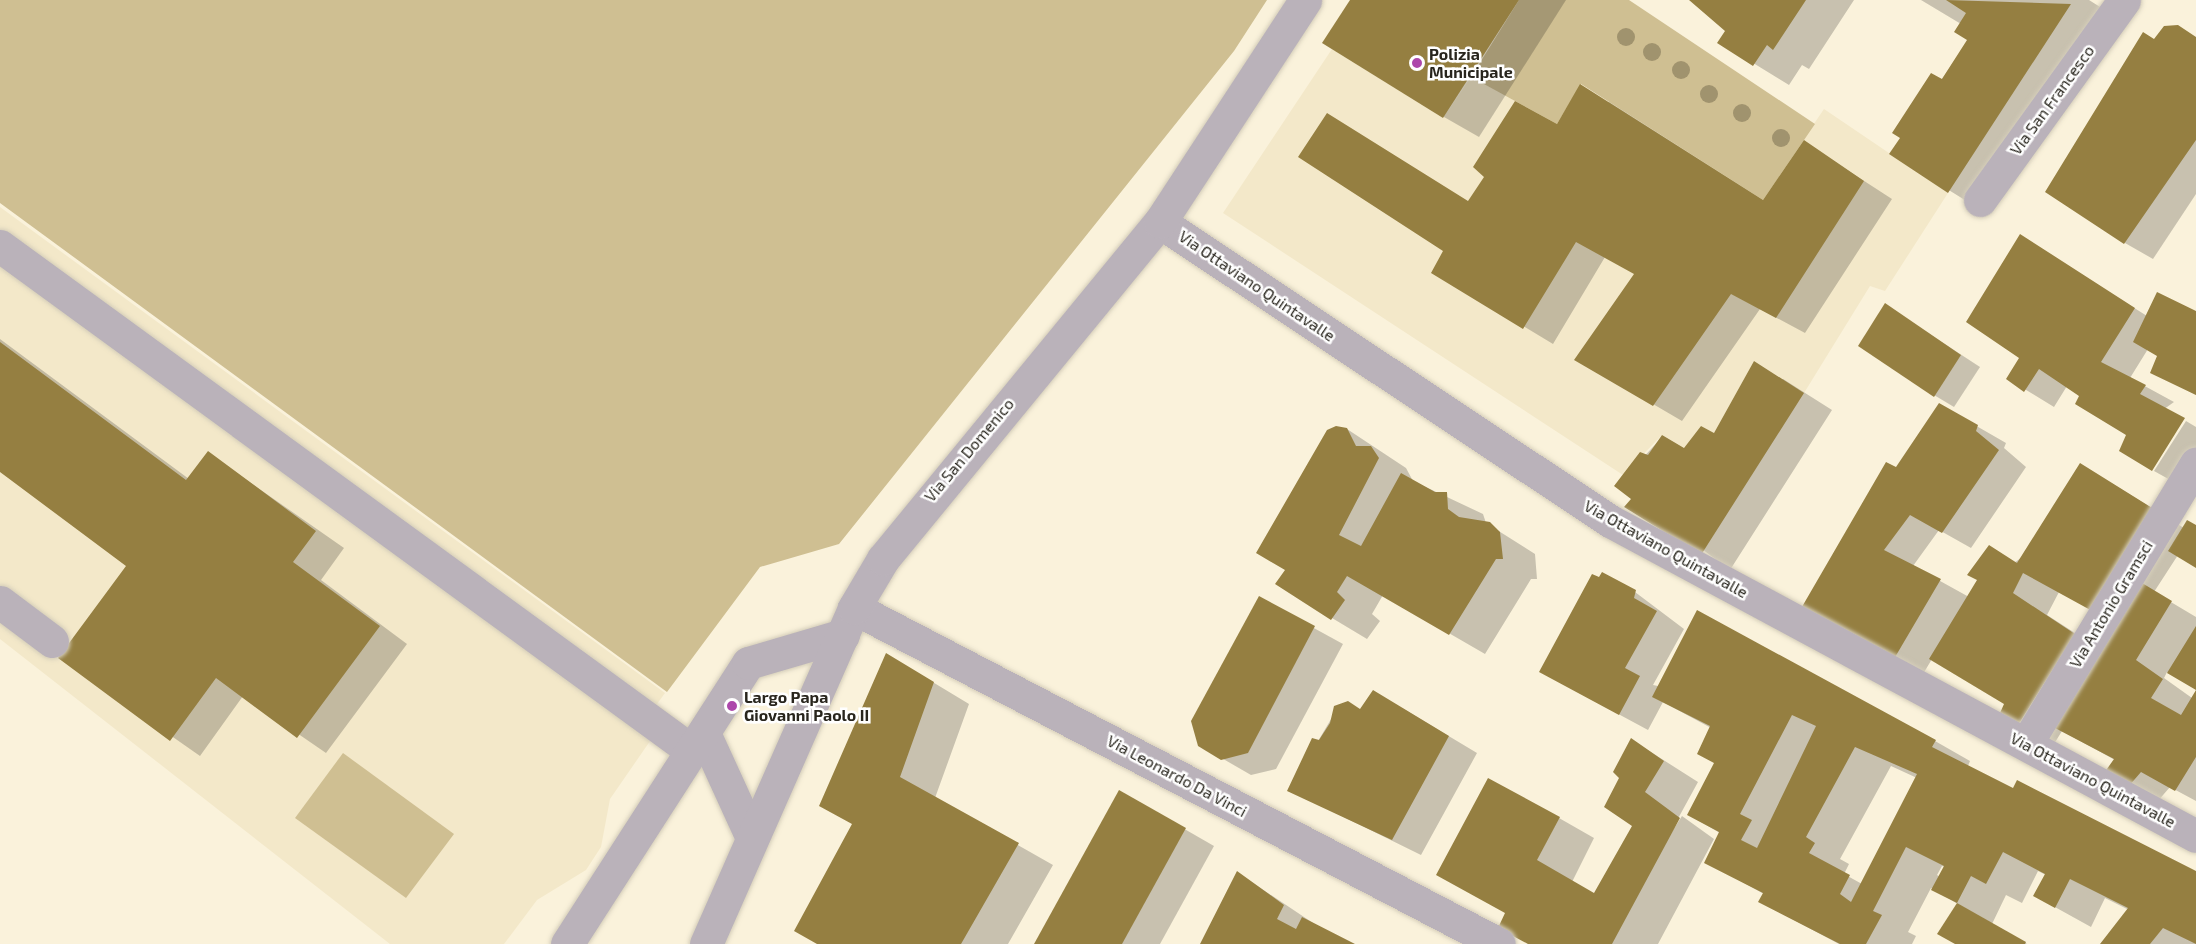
<!DOCTYPE html>
<html>
<head>
<meta charset="utf-8">
<style>
  body { margin:0 }
  #map { position:relative; width:2196px; height:944px; overflow:hidden; background:#faf2db; font-family:"Exo 2",sans-serif }
  div>[style] { position:absolute }
  .built>* { inset:0; background:#f3e8c9 }
  .green>* { inset:0; background:#cfbf92 }
  .shadow>* { inset:0; background:#0003 }
  .building>* { inset:0; background:#957f41 }
  .roads { filter:drop-shadow(0 0 2px #d4cdb9) drop-shadow(0 0 2px #d4cdb9) }
  .minor>* { height:33px; margin:-16.5px; padding:0 16.5px; transform-origin:16.5px; border-radius:16.5px; background:#bab2ba }
  .trees>* { width:18px; height:18px; margin:-9px; border-radius:50%; background:#a0936e }
  .dots>* { width:16px; height:16px; translate:-50% -50%; box-sizing:border-box; border:3px solid #fff; border-radius:50% }
  span { translate:-50% -50%; white-space:nowrap; text-align:center; line-height:1.15; -webkit-text-stroke:5px #fff; paint-order:stroke }
  .poi-label { font-size:16px; color:#28251d; font-weight:700 }
  .left { translate:0 -50%; text-align:left }
  .street-label { font-size:16px; color:#28251d }
</style>
</head>
<body>
<div id="map">
  <div class="built">
    <i style="clip-path:polygon(1332px 49px,1443px 118px,1471px 77px,1556px 123px,1580px 84px,1763px 199px,1824px 109px,1948px 193px,1885px 291px,1870px 286px,1804px 393px,1754px 361px,1714px 433px,1701px 426px,1684px 448px,1662px 435px,1623px 475px,1223px 213px)"></i>
    <i style="clip-path:polygon(0 207px,665px 693px,644px 722px,657px 731px,610px 799px,601px 847px,586px 870px,537px 900px,504px 944px,390px 944px,0 639px)"></i>
  </div>
  <div class="green">
    <i style="clip-path:polygon(0 0,1267px 0,1234px 51px,839px 544px,760px 567px,667px 692px,0 203px)"></i>
    <i style="clip-path:polygon(1519px 0,1629px 0,1815px 124px,1763px 200px,1581px 84px,1557px 124px,1471px 77px)"></i>
    <i style="clip-path:polygon(343px 753px,454px 834px,406px 898px,295px 818px)"></i>
  </div>
  <div class="shadow">
    <i style="clip-path:polygon(1352px 0,1566px 0,1479px 137px,1444px 117px)"></i>
    <i style="clip-path:polygon(1691px 0,1854px 0,1809px 69px,1802px 65px,1789px 85px,1719px 42px,1727px 30px)"></i>
    <i style="clip-path:polygon(1921px 0,2089px 0,2108px 12px,1984px 212px,1891px 154px,1969px 39px,1961px 24px)"></i>
    <i style="clip-path:polygon(2196px 37px,2196px 194px,2153px 259px,2125px 243px,2155px 41px)"></i>
    <i style="clip-path:polygon(1609px 102px,1764px 201px,1804px 142px,1892px 199px,1805px 333px,1760px 309px,1682px 421px,1576px 359px,1636px 274px,1605px 257px,1553px 344px,1433px 272px,1469px 202px,1557px 126px)"></i>
    <i style="clip-path:polygon(2020px 236px,2147px 316px,2196px 313px,2196px 395px,2152px 372px,2159px 355px,2148px 349px,2130px 378px,2174px 402px,2128px 435px,2067px 386px,2054px 407px,2008px 379px,2021px 358px)"></i>
    <i style="clip-path:polygon(1885px 305px,1980px 367px,1954px 407px,1934px 395px)"></i>
    <i style="clip-path:polygon(0 339px,189px 479px,208px 453px,344px 548px,321px 580px,407px 644px,326px 753px,243px 696px,200px 756px,60px 658px,128px 565px,0 470px)"></i>
    <i style="clip-path:polygon(1783px 379px,1832px 410px,1730px 570px,1617px 486px,1663px 436px,1685px 449px,1715px 435px)"></i>
    <i style="clip-path:polygon(evenodd,1940px 405px,2006px 443px,2004px 448px,2026px 467px,1971px 548px,1939px 530px,1913px 566px,1969px 597px,2116px 486px,2184px 528px,2196px 527px,2196px 567px,2178px 555px,2154px 592px,2196px 617px,2196px 688px,2167px 672px,2164px 678px,2192px 698px,2196px 692px,2196px 801px,2170px 787px,2157px 802px,2132px 791px,2115px 760px,2062px 731px,2049px 752px,2013px 732px,2006px 704px,1932px 659px,1920px 679px,1847px 644px,1897px 469px,1940px 405px,2059px 592px,2119px 625px,2103px 651px,2047px 615px,2059px 592px)"></i>
    <i style="clip-path:polygon(2186px 421px,2196px 427px,2196px 463px,2181px 486px,2154px 471px)"></i>
    <i style="clip-path:polygon(1347px 429px,1406px 468px,1413px 481px,1483px 514px,1486px 523px,1535px 554px,1537px 579px,1531px 579px,1485px 654px,1383px 595px,1372px 614px,1380px 621px,1367px 639px,1332px 618px)"></i>
    <i style="clip-path:polygon(evenodd,1635px 592px,1684px 629px,1653px 685px,1935px 741px,1970px 761px,1968px 766px,2013px 790px,2196px 873px,2196px 944px,2102px 944px,2129px 910px,2105px 898px,2091px 927px,2035px 896px,2046px 875px,2038px 871px,2022px 903px,2006px 895px,1992px 924px,2027px 944px,1957px 944px,1958px 904px,1931px 888px,1908px 932px,1916px 936px,1912px 944px,1839px 944px,1760px 902px,1764px 894px,1706px 862px,1720px 833px,1689px 815px,1715px 763px,1711px 728px,1663px 702px,1648px 730px,1570px 688px,1635px 592px,1891px 766px,1917px 778px,1862px 884px,1844px 874px,1849px 864px,1840px 859px,1891px 766px,1635px 592px,1942px 866px,1945px 867px,1940px 877px,1937px 875px,1942px 866px)"></i>
    <i style="clip-path:polygon(1259px 598px,1343px 644px,1276px 769px,1251px 775px,1199px 745px)"></i>
    <i style="clip-path:polygon(921px 675px,969px 704px,935px 798px,1053px 865px,1008px 944px,818px 944px,853px 824px)"></i>
    <i style="clip-path:polygon(1340px 704px,1361px 711px,1402px 708px,1477px 753px,1421px 855px,1289px 790px)"></i>
    <i style="clip-path:polygon(1632px 740px,1698px 782px,1663px 846px,1682px 816px,1714px 839px,1658px 944px,1529px 944px,1500px 928px,1559px 818px,1594px 838px,1572px 882px,1595px 895px,1634px 825px,1621px 778px)"></i>
    <i style="clip-path:polygon(1120px 792px,1214px 846px,1160px 944px,1036px 944px)"></i>
    <i style="clip-path:polygon(1238px 873px,1319px 927px,1352px 944px,1201px 944px)"></i>
  </div>
  <div class="building">
    <i style="clip-path:polygon(1350px 0,1519px 0,1443px 118px,1322px 43px)"></i>
    <i style="clip-path:polygon(1689px 0,1806px 0,1773px 50px,1767px 45px,1753px 66px,1717px 43px,1725px 31px)"></i>
    <i style="clip-path:polygon(1946px 0,2071px 4px,1948px 193px,1889px 154px,1900px 138px,1892px 133px,1931px 73px,1942px 79px,1967px 40px,1954px 32px,1966px 13px)"></i>
    <i style="clip-path:polygon(2178px 25px,2196px 37px,2196px 140px,2124px 244px,2045px 192px,2143px 32px,2154px 39px,2164px 26px)"></i>
    <i style="clip-path:polygon(1580px 84px,1763px 200px,1804px 140px,1864px 181px,1776px 318px,1731px 294px,1653px 406px,1574px 360px,1634px 274px,1576px 242px,1523px 329px,1431px 273px,1443px 251px,1298px 157px,1327px 113px,1468px 201px,1484px 177px,1473px 167px,1515px 101px,1557px 124px)"></i>
    <i style="clip-path:polygon(2020px 234px,2135px 308px,2101px 362px,2146px 385px,2140px 394px,2185px 418px,2152px 471px,2119px 451px,2126px 435px,2075px 404px,2079px 396px,2039px 369px,2024px 392px,2006px 379px,2019px 358px,1966px 322px)"></i>
    <i style="clip-path:polygon(2157px 292px,2196px 311px,2196px 395px,2150px 373px,2157px 356px,2133px 342px)"></i>
    <i style="clip-path:polygon(1885px 303px,1961px 355px,1934px 397px,1858px 346px)"></i>
    <i style="clip-path:polygon(0 342px,186px 480px,208px 451px,316px 531px,293px 562px,380px 626px,297px 738px,216px 678px,170px 741px,58px 658px,126px 566px,0 472px)"></i>
    <i style="clip-path:polygon(1754px 361px,1804px 393px,1701px 555px,1624px 507px,1631px 499px,1614px 486px,1640px 452px,1648px 455px,1662px 435px,1684px 448px,1701px 426px,1714px 433px)"></i>
    <i style="clip-path:polygon(1939px 403px,1978px 425px,1976px 431px,1999px 450px,1942px 533px,1910px 515px,1884px 550px,1941px 579px,1891px 664px,1799px 612px,1886px 462px,1896px 467px)"></i>
    <i style="clip-path:polygon(1336px 426px,1347px 428px,1356px 446px,1371px 446px,1379px 458px,1339px 535px,1361px 546px,1401px 473px,1435px 492px,1447px 492px,1448px 509px,1459px 517px,1490px 522px,1500px 532px,1503px 559px,1496px 559px,1449px 635px,1347px 576px,1337px 592px,1345px 600px,1331px 620px,1275px 584px,1285px 570px,1256px 553px,1327px 430px)"></i>
    <i style="clip-path:polygon(2080px 463px,2157px 511px,2094px 612px,2023px 573px,2013px 593px,2075px 634px,2013px 733px,1996px 722px,2004px 704px,1929px 659px,1977px 580px,1967px 575px,1989px 545px,2017px 563px)"></i>
    <i style="clip-path:polygon(2187px 520px,2196px 525px,2196px 568px,2168px 551px)"></i>
    <i style="clip-path:polygon(1602px 572px,1636px 590px,1634px 598px,1657px 611px,1625px 668px,1640px 676px,1619px 715px,1539px 672px,1592px 574px,1599px 577px)"></i>
    <i style="clip-path:polygon(2142px 583px,2172px 601px,2136px 660px,2163px 679px,2151px 698px,2181px 715px,2196px 690px,2167px 673px,2196px 626px,2196px 757px,2175px 791px,2141px 772px,2128px 787px,2102px 776px,2114px 759px,2055px 728px)"></i>
    <i style="clip-path:polygon(1259px 596px,1315px 626px,1248px 753px,1221px 760px,1198px 746px,1191px 721px)"></i>
    <i style="clip-path:polygon(evenodd,1697px 610px,1936px 740px,1932px 747px,2013px 788px,2017px 780px,2196px 871px,2196px 944px,2163px 928px,2150px 944px,2100px 944px,2128px 908px,2070px 879px,2055px 908px,2033px 896px,2045px 874px,2003px 852px,1986px 884px,1971px 876px,1957px 903px,1931px 890px,1944px 866px,1906px 847px,1873px 911px,1882px 915px,1866px 944px,1840px 944px,1758px 902px,1763px 893px,1704px 863px,1719px 832px,1687px 815px,1714px 763px,1697px 754px,1710px 726px,1652px 697px,1697px 610px,1792px 715px,1816px 726px,1757px 848px,1741px 840px,1752px 820px,1740px 814px,1792px 715px,1697px 610px,1855px 747px,1917px 774px,1851px 902px,1840px 894px,1850px 875px,1809px 853px,1815px 843px,1806px 837px,1855px 747px)"></i>
    <i style="clip-path:polygon(886px 653px,934px 682px,900px 777px,1019px 843px,961px 944px,817px 944px,794px 931px,852px 824px,819px 806px)"></i>
    <i style="clip-path:polygon(1373px 690px,1449px 736px,1392px 840px,1287px 791px,1312px 738px,1319px 740px,1330px 723px,1334px 706px,1348px 701px,1360px 709px)"></i>
    <i style="clip-path:polygon(1631px 738px,1664px 761px,1645px 792px,1680px 818px,1612px 944px,1528px 944px,1498px 928px,1505px 913px,1436px 875px,1488px 778px,1560px 817px,1537px 860px,1594px 893px,1632px 826px,1604px 807px,1619px 778px,1613px 772px)"></i>
    <i style="clip-path:polygon(1119px 790px,1186px 828px,1122px 944px,1034px 944px)"></i>
    <i style="clip-path:polygon(1237px 871px,1284px 905px,1277px 919px,1296px 929px,1302px 917px,1355px 944px,1200px 944px)"></i>
    <i style="clip-path:polygon(1957px 903px,2026px 942px,2025px 944px,1955px 944px,1937px 934px)"></i>
  </div>
  <div class="roads">
    <div class="minor">
      <i style="left:1980px;top:200px;width:246px;rotate:-54.2deg"></i>
      <i style="left:1160px;top:222px;width:540px;rotate:33.6deg"></i>
      <i style="left:1610px;top:521px;width:665px;rotate:28.26deg"></i>
      <i style="left:0;top:246px;width:857px;rotate:36.12deg"></i>
      <i style="left:0;top:602px;width:65px;rotate:36.9deg"></i>
      <i style="left:854px;top:608px;width:727px;rotate:27.52deg"></i>
      <i style="left:704px;top:733px;width:115px;rotate:65.4deg"></i>
      <i style="left:2026px;top:744px;width:328px;rotate:-58.8deg"></i>
      <i style="left:567px;top:944px;width:334px;rotate:-57.2deg"></i>
      <i style="left:748px;top:663px;width:99px;rotate:-16.4deg"></i>
      <i style="left:706px;top:944px;width:367px;rotate:-66.2deg"></i>
      <i style="left:854px;top:608px;width:57px;rotate:-59.4deg"></i>
      <i style="left:883px;top:559px;width:436px;rotate:-50.6deg"></i>
      <i style="left:1160px;top:222px;width:265px;rotate:-56.8deg"></i>
    </div>
  </div>
  <div class="trees">
    <i style="left:1626px;top:37px"></i>
    <i style="left:1652px;top:52px"></i>
    <i style="left:1681px;top:70px"></i>
    <i style="left:1709px;top:94px"></i>
    <i style="left:1742px;top:113px"></i>
    <i style="left:1781px;top:138px"></i>
  </div>
  <div class="dots">
    <i style="left:1417px;top:63px;background:#ad47ab"></i>
    <i style="left:732px;top:706px;background:#ad47ab"></i>
  </div>
  <div class="poi-label">
    <span class="left" style="left:1429px;top:63px">Polizia<br>Municipale</span>
    <span class="left" style="left:744px;top:706px">Largo Papa<br>Giovanni Paolo II</span>
  </div>
  <div class="street-label">
    <span style="left:2052px;top:100px;rotate:-54deg">Via San Francesco</span>
    <span style="left:1257px;top:286px;rotate:34deg">Via Ottaviano Quintavalle</span>
    <span style="left:969px;top:450px;rotate:-50deg">Via San Domenico</span>
    <span style="left:1666px;top:549px;rotate:29deg">Via Ottaviano Quintavalle</span>
    <span style="left:2111px;top:604px;rotate:-59deg">Via Antonio Gramsci</span>
    <span style="left:1177px;top:776px;rotate:28deg">Via Leonardo Da Vinci</span>
    <span style="left:2093px;top:780px;rotate:28deg">Via Ottaviano Quintavalle</span>
  </div>
</div>
</body>
</html>
